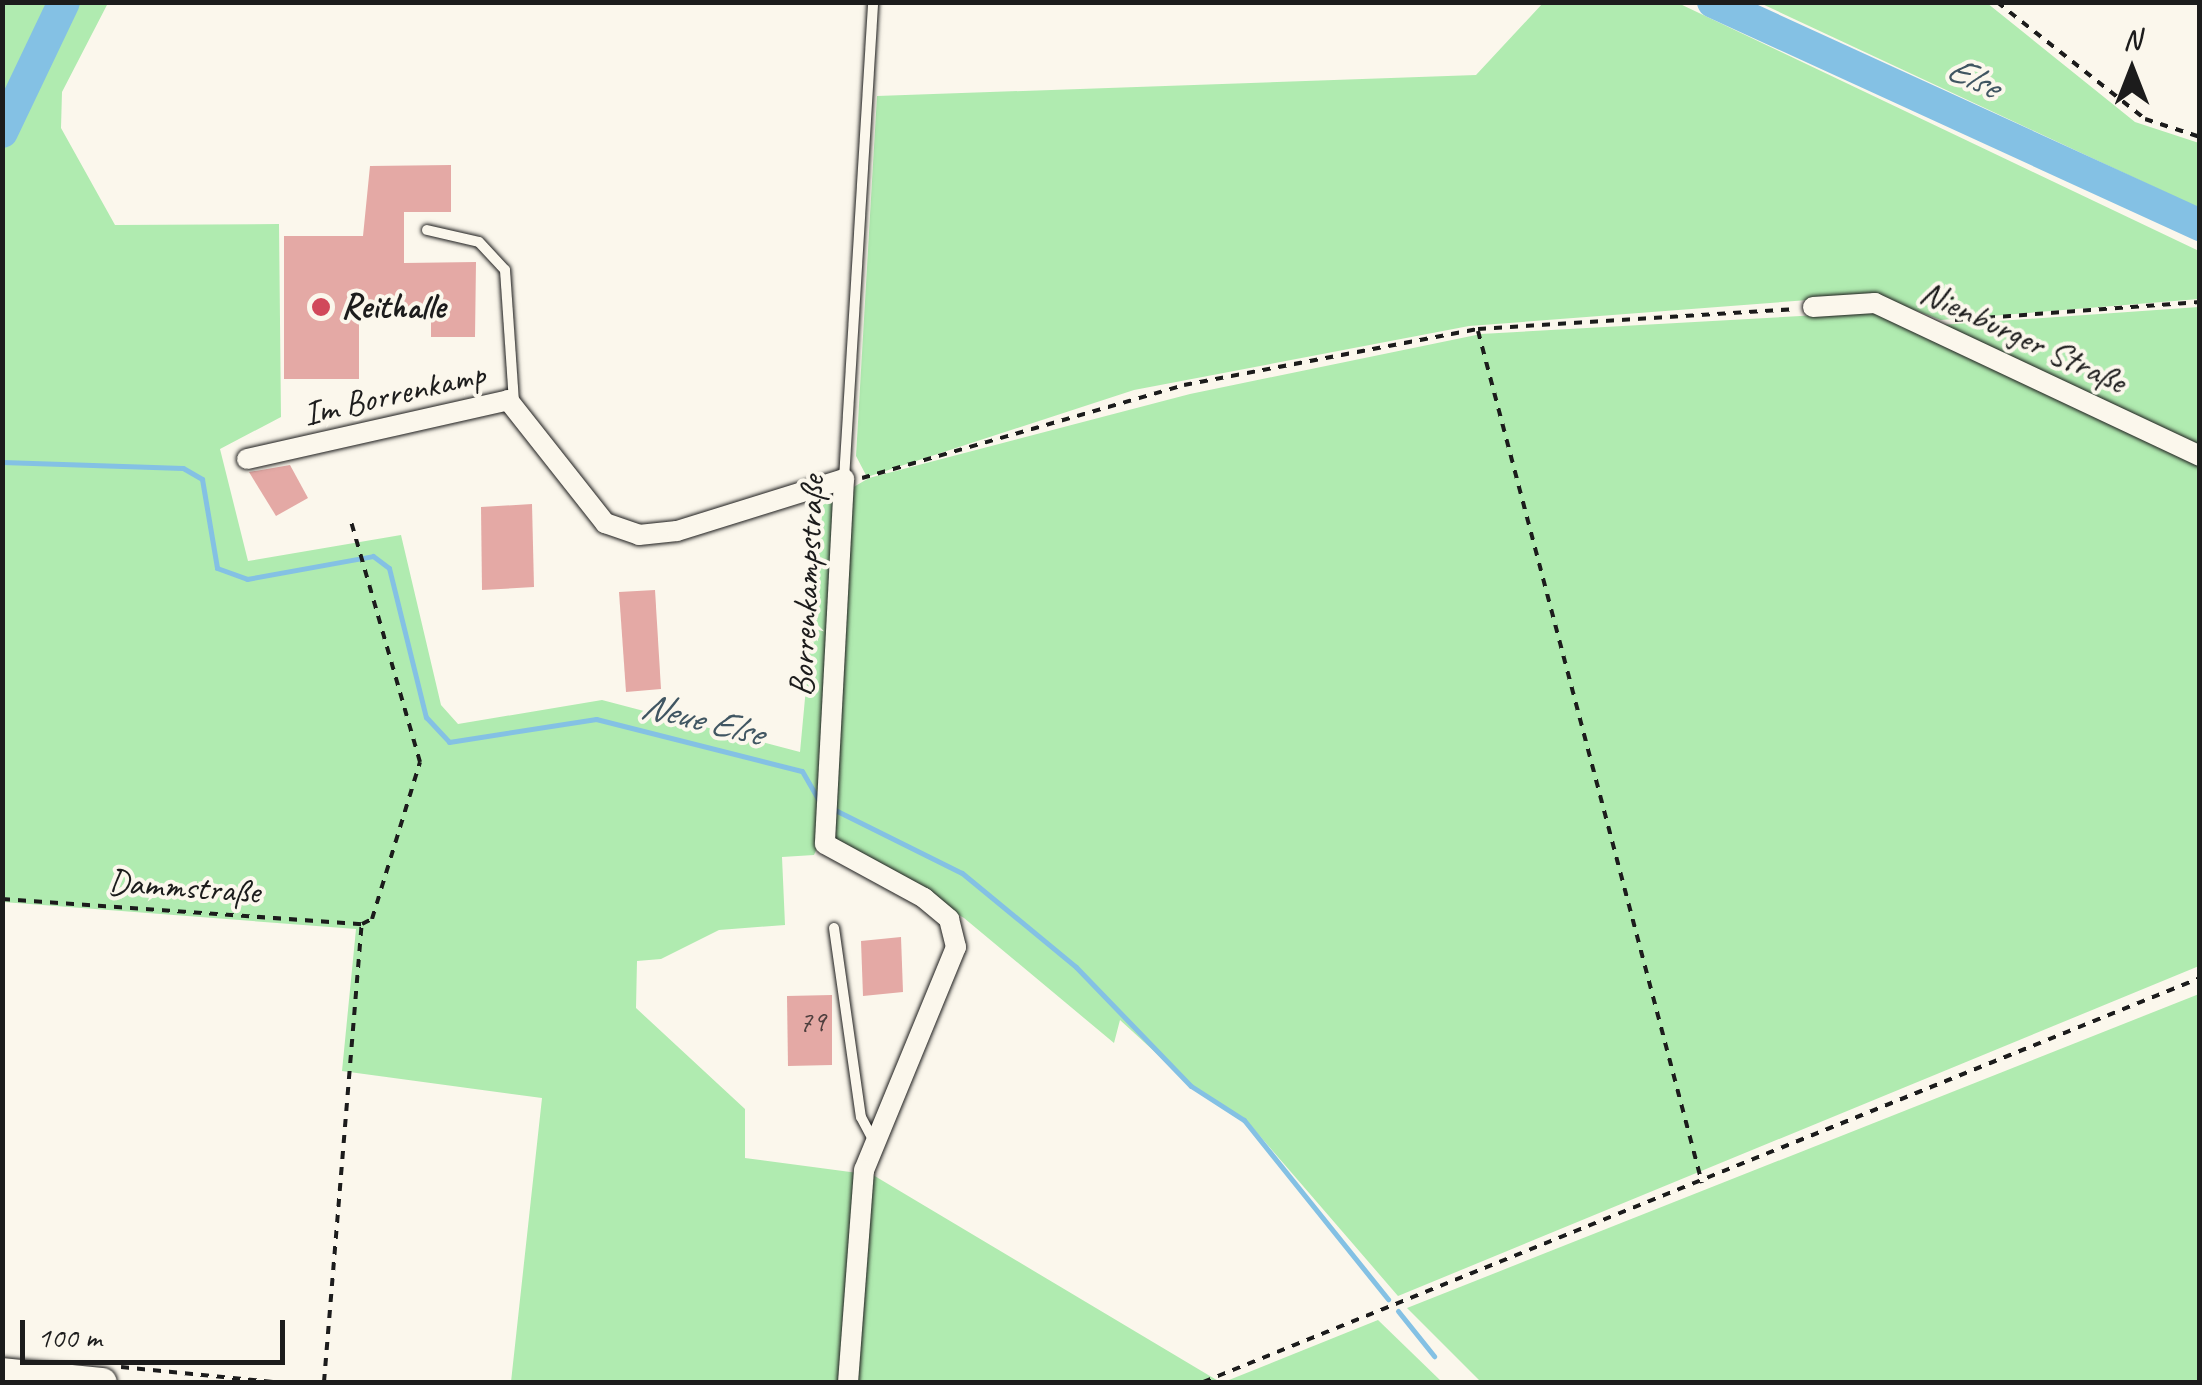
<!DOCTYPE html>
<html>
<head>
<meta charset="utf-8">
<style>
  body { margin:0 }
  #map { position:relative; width:2202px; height:1385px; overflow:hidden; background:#fbf7ec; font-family:Caveat,sans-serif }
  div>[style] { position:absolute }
  .green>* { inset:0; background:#b0ebb0 }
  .stream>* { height:5px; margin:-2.5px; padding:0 2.5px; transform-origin:2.5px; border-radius:2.5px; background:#84c1e4 }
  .river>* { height:32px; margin:-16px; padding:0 16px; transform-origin:16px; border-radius:16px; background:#84c1e4 }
  .building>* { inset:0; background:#e4a9a5 }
  .path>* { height:4px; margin-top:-2px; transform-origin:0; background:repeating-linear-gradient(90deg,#1c1c1c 0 8px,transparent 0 16px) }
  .roads { filter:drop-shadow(0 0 2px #1c1c1c) drop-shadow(0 0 2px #1c1c1c) }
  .lane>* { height:10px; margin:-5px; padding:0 5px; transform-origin:5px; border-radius:5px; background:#fbf7ec }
  .street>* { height:20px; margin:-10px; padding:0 10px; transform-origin:10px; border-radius:10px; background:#fbf7ec }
  .secondary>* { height:28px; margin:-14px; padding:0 14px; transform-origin:14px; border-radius:14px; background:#fbf7ec }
  .dots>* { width:28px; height:28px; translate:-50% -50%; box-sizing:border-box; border:5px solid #fbf7ec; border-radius:50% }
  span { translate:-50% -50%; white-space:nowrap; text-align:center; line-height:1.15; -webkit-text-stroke:8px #fbf7ec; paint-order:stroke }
  .number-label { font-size:30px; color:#4e3f3e }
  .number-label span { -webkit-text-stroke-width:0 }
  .poi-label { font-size:35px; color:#1c1c1c; font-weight:700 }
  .left { translate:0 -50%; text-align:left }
  .street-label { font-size:35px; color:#1c1c1c }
  .water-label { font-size:38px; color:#405662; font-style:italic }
  .frame { position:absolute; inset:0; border:5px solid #1c1c1c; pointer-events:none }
  .north { position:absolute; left:2082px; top:20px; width:100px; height:100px; -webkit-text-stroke:8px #fbf7ec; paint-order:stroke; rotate:0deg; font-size:28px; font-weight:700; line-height:40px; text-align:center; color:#1c1c1c }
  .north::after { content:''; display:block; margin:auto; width:35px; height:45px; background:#1c1c1c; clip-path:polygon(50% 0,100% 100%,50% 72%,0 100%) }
  .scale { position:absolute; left:20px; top:1320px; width:265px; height:45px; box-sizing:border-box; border:5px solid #1c1c1c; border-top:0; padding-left:12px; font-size:30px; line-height:35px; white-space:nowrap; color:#1c1c1c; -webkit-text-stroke:8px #fbf7ec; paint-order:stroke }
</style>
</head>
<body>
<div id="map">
  <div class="green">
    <i style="clip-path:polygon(52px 3px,3px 103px,3px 5px)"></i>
    <i style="clip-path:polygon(76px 3px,108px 3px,62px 92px,61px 128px,115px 225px,279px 224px,281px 417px,220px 449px,248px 561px,401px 535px,441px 705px,458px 724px,602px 700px,800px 752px,823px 505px,869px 478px,1190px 394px,1481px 334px,1873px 312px,1912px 327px,2199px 307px,2199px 966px,1398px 1296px,1246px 1120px,1192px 1086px,1120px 1020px,1114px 1043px,964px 918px,822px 837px,814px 855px,782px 857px,785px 925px,719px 930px,661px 959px,637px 961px,636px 1008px,745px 1109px,745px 1158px,873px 1175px,1220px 1382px,511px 1382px,542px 1098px,342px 1071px,356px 929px,3px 902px,2px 142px)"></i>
    <i style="clip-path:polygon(1543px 3px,1678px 3px,2199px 251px,2199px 299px,1941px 320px,1874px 295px,1469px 326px,1134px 390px,867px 477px,856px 456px,877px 96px,1476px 75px)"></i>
    <i style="clip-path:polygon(1760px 3px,1987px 3px,2135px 122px,2199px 143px,2199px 208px)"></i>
    <i style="clip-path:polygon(2199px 994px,2199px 1382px,1481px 1382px,1407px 1308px)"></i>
    <i style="clip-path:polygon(1378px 1320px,1442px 1382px,1224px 1382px)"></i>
  </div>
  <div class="stream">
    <i style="left:2px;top:462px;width:181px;rotate:1.9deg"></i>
    <i style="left:183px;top:468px;width:22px;rotate:30deg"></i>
    <i style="left:202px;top:479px;width:90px;rotate:80.4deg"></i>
    <i style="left:217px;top:568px;width:32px;rotate:20deg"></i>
    <i style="left:247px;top:579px;width:128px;rotate:-10.3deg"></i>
    <i style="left:373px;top:556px;width:20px;rotate:37deg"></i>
    <i style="left:389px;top:568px;width:154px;rotate:76.1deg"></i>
    <i style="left:426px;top:717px;width:34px;rotate:47deg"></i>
    <i style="left:449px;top:742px;width:149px;rotate:-8.9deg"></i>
    <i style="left:596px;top:719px;width:212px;rotate:14.2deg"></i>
    <i style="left:802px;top:771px;width:38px;rotate:60deg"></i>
    <i style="left:831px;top:808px;width:146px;rotate:26.4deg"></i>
    <i style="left:962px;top:873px;width:148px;rotate:39.5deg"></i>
    <i style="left:1076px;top:967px;width:165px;rotate:46deg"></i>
    <i style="left:1191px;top:1086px;width:63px;rotate:32.7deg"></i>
    <i style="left:1244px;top:1120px;width:230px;rotate:51.2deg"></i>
    <i style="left:1398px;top:1311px;width:58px;rotate:51.3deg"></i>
  </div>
  <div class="river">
    <i style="left:1713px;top:2px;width:536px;rotate:24.6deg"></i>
    <i style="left:2px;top:132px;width:144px;rotate:-64.5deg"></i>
  </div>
  <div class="building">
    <i style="clip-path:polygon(451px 165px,451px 212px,404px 212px,404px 263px,476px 262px,475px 337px,431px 337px,431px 311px,359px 312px,359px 379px,284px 379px,284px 236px,363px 236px,370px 166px)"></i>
    <i style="clip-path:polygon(290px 465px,308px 498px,276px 516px,249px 472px)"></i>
    <i style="clip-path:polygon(532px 504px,534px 587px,482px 590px,481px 507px)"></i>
    <i style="clip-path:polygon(655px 590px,661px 689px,626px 692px,619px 592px)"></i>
    <i style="clip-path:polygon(901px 937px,903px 992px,863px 996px,861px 941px)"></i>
    <i style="clip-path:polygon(832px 995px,832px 1065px,788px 1066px,787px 996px)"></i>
  </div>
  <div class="path">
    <i style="left:1997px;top:2px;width:189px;rotate:38.3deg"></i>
    <i style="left:2145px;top:119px;width:58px;rotate:18.1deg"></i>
    <i style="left:1955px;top:320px;width:246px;rotate:-4.2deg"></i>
    <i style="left:1478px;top:331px;width:881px;rotate:75.27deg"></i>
    <i style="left:862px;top:478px;width:335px;rotate:-16.1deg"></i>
    <i style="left:1184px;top:385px;width:299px;rotate:-10.8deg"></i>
    <i style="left:1478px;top:329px;width:316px;rotate:-3.6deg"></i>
    <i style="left:2px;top:899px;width:361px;rotate:4deg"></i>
    <i style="left:121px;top:1367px;width:155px;rotate:5.6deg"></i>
    <i style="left:324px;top:1382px;width:460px;rotate:-85.3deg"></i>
    <i style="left:362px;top:924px;width:11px;rotate:-27deg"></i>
    <i style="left:372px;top:919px;width:164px;rotate:-73deg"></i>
    <i style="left:420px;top:762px;width:251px;rotate:-106deg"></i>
    <i style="left:1203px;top:1382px;width:1076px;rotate:-22.06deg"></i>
  </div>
  <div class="roads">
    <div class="lane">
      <i style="left:427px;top:230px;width:53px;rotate:13deg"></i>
      <i style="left:479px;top:242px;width:38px;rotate:47deg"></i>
      <i style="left:505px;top:270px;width:133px;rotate:86.1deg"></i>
      <i style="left:844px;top:479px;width:478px;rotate:-86.5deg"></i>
      <i style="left:834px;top:928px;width:191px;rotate:81.9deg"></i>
      <i style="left:861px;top:1117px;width:30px;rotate:62deg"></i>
    </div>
    <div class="street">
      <i style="left:1813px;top:307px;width:62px;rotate:-3.7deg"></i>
      <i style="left:1875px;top:303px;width:359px;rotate:25.2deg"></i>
      <i style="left:247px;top:459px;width:268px;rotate:-12.7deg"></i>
      <i style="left:508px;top:400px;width:157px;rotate:51.7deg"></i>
      <i style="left:605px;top:523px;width:36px;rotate:19deg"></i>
      <i style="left:639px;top:535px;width:38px;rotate:-6deg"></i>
      <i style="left:677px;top:531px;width:175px;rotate:-17.3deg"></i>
      <i style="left:844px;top:479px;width:365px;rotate:93deg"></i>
      <i style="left:825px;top:844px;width:113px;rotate:28.6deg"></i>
      <i style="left:924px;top:898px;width:33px;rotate:40deg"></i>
      <i style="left:949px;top:919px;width:29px;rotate:76deg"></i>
      <i style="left:956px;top:947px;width:241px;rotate:112.4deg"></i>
      <i style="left:864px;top:1170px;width:213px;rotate:94.3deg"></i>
    </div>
    <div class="secondary">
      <i style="left:2px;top:1372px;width:101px;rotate:5.7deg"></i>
    </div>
  </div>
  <div class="dots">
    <i style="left:321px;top:307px;background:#d1495b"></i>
  </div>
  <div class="number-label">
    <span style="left:812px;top:1021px">79</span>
  </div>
  <div class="poi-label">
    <span class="left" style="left:341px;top:307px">Reithalle</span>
  </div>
  <div class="street-label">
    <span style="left:2023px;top:337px;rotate:25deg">Nienburger Straße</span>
    <span style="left:394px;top:394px;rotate:-13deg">Im Borrenkamp</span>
    <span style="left:807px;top:586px;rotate:-87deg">Borrenkampstraße</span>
    <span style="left:184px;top:887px;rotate:4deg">Dammstraße</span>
  </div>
  <div class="water-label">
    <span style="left:1973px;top:77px;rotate:25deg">Else</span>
    <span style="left:702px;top:719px;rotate:14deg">Neue Else</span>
  </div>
  <div class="frame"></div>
  <div class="north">N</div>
  <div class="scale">100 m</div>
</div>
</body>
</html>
